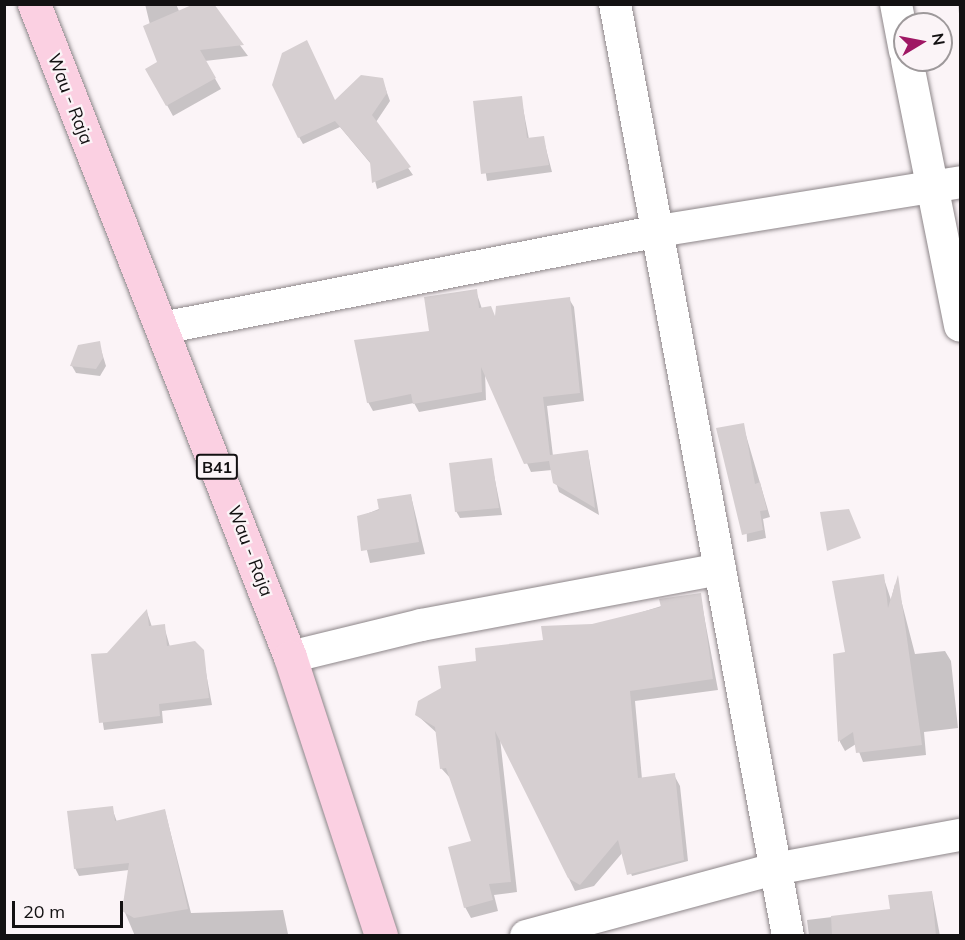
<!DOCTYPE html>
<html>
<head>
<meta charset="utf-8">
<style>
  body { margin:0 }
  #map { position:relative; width:965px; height:940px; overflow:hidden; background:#fbf4f7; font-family:Mulish,sans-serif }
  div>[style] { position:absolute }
  .shadow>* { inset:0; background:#0003 }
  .building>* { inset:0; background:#d6cfd1 }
  .roads { filter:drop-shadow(0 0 2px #8d8689) drop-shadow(0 0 2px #8d8689) }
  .street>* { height:32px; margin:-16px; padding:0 16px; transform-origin:16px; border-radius:16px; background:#fff }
  .primary>* { height:33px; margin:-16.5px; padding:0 16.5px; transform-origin:16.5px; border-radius:16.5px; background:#fbd0e2 }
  span { translate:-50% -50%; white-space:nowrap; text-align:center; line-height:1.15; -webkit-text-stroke:4.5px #fbf4f7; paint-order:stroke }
  .shield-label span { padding:2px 4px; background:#fbf4f7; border:2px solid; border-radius:4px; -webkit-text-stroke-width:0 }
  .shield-label { font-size:16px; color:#131112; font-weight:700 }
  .street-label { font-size:18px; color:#131112 }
  .frame { position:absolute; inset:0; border:6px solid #131112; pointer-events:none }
  .north { position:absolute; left:893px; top:12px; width:60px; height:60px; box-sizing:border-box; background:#fbf4f7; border:2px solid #9e999b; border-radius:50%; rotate:80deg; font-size:16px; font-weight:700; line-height:24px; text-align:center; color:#131112 }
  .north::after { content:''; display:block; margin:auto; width:21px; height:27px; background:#9f1764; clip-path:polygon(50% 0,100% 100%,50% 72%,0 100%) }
  .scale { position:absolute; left:12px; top:901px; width:111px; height:27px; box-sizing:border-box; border:3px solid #131112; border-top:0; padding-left:8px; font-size:18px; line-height:21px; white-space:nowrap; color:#131112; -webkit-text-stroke:4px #fbf4f7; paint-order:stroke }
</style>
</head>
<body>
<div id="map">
  <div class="shadow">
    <i style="clip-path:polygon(145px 4px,176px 4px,179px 11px,210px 5px,248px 56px,205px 61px,221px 89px,173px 116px,147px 69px,159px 62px)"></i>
    <i style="clip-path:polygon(958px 4px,960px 4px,960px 23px)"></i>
    <i style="clip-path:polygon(382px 79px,390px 101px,376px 122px,413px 175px,377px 189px,371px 164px,340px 127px,303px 144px,299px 137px,335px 101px)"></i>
    <i style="clip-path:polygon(521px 98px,529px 139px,543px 137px,552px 172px,487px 181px,475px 103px)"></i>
    <i style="clip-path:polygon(476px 291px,482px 309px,496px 318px,569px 299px,574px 307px,584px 401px,547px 406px,553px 456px,588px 452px,599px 515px,559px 492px,552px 470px,531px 472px,485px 372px,486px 400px,419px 412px,414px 403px,373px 411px,368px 402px)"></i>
    <i style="clip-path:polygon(99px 343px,106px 366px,100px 376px,76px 373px,72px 366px)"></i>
    <i style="clip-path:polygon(743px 425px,770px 517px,763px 519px,766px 538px,747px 542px)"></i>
    <i style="clip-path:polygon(491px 460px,502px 515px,460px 518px,456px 511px)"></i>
    <i style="clip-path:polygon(411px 496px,425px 554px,370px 563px,359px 517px)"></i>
    <i style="clip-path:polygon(883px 576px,891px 600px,895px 584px,899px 592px,915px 654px,945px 651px,951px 661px,958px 728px,924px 732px,926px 755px,863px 762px,856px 744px,845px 751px,840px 742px,835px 655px,846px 653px)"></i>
    <i style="clip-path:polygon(700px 594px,718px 690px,635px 701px,642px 779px,674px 775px,680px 786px,688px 861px,632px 876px,623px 852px,594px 886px,575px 891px,500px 738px,517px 892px,494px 895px,498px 911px,471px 918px,465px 907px,473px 842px,451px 779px,441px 768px,438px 734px,417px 715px,478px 663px)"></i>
    <i style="clip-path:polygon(147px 612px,152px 627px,164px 626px,170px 647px,202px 651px,212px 705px,162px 711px,163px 723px,104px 730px,92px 655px,107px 654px)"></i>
    <i style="clip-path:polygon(112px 808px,117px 822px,165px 811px,191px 913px,283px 910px,288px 934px,135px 936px,123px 908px,129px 870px,79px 876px,75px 868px)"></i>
    <i style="clip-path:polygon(932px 893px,940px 936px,809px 936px,807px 920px,891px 910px)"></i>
  </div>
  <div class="building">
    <i style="clip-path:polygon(194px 4px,214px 4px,244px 45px,200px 50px,216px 78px,166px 106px,145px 69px,157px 62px,143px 26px)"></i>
    <i style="clip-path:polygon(307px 40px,335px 100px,361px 75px,383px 78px,387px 93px,372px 115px,411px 167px,372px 183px,370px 162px,335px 121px,298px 138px,272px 85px,282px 53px)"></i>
    <i style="clip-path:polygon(522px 96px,527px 138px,544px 136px,549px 165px,481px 174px,473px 101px)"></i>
    <i style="clip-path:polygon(477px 289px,479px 308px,491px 306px,495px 316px,496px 306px,570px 297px,580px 393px,543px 397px,550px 455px,588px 450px,595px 508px,553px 483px,549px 461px,524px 464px,481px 367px,482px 392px,413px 404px,411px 394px,367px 403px,354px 340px,429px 331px,424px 297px)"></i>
    <i style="clip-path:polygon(100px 341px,103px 358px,96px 369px,70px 366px,78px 345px)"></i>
    <i style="clip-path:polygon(744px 423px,755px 484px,760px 482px,767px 510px,760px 511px,763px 530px,742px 535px,716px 428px)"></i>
    <i style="clip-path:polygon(492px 458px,499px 508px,455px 512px,449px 463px)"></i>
    <i style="clip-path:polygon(411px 494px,419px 542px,361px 551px,357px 516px,379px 510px,377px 499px)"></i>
    <i style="clip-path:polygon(849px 509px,861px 538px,827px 551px,820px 512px)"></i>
    <i style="clip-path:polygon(884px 574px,888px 608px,898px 575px,922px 745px,856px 753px,853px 732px,838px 742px,833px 654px,845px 652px,832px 581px)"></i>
    <i style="clip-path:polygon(701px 593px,713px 679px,630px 691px,638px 778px,675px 773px,684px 860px,627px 875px,618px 840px,580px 885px,568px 878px,495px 731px,511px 882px,489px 884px,493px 900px,464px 908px,448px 847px,471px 841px,446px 768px,440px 769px,435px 727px,415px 715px,418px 701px,441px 688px,438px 666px,476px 661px,475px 648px,543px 640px,541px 626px,592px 624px,661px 607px,659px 599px)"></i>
    <i style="clip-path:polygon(147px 609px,149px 626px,165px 624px,167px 646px,195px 641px,204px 650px,209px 698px,159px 704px,160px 716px,99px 723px,91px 654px,107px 653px)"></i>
    <i style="clip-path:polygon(113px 806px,115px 821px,165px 809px,188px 909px,134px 918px,122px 911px,129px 863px,74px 869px,67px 811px)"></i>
    <i style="clip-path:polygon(932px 891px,936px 936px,832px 936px,831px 916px,890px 909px,888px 895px)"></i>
  </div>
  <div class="roads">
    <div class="street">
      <i style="left:615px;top:4px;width:948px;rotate:79.48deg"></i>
      <i style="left:896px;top:4px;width:48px;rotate:79.2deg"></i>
      <i style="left:907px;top:60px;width:271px;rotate:78.7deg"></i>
      <i style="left:162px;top:328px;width:506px;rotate:-11.04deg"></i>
      <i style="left:659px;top:231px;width:305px;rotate:-9.2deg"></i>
      <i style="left:290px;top:657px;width:135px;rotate:-13.7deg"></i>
      <i style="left:421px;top:625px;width:304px;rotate:-10.6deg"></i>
      <i style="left:526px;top:936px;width:257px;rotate:-15.1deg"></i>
      <i style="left:774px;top:869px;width:189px;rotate:-10.4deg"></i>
    </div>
    <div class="primary">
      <i style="left:34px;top:4px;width:701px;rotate:68.59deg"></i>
      <i style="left:290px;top:657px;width:293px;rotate:71.9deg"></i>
    </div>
  </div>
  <div class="shield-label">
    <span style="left:217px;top:467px">B41</span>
  </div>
  <div class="street-label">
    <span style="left:70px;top:99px;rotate:69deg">Wau - Raja</span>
    <span style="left:250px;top:551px;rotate:69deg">Wau - Raja</span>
  </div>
  <div class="frame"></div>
  <div class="north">N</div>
  <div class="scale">20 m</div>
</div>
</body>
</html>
